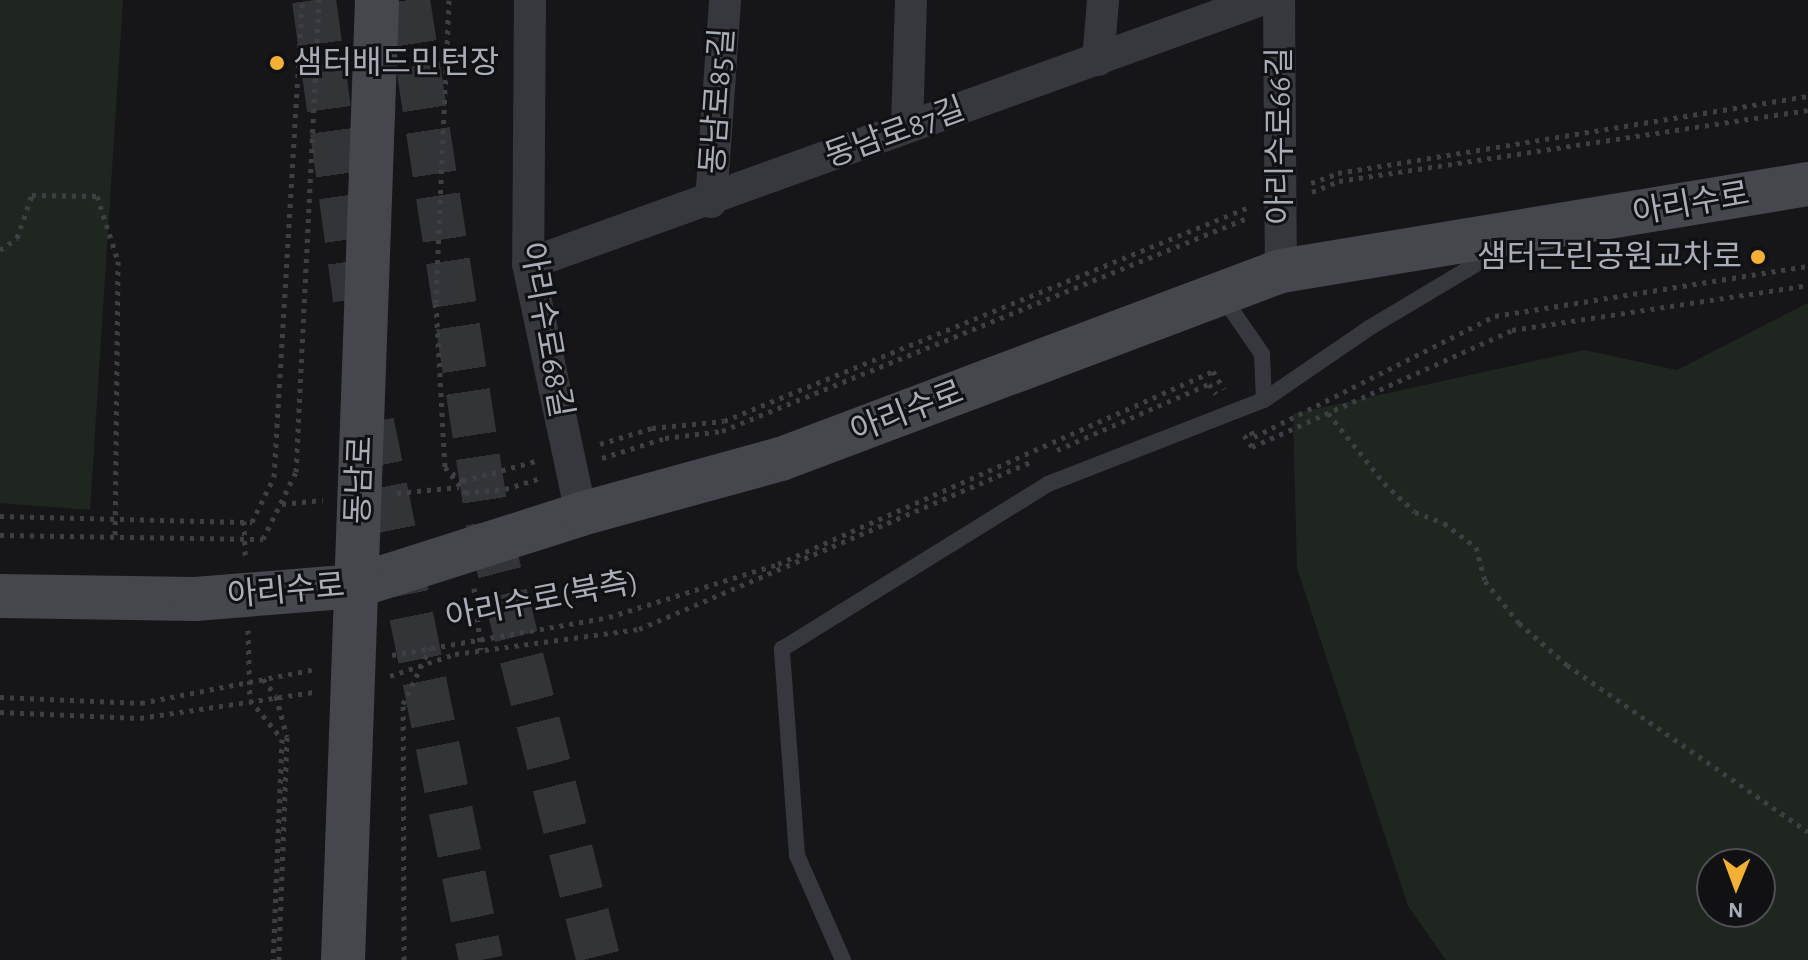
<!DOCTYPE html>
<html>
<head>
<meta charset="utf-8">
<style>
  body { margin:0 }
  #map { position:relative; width:1808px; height:960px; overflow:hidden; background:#161618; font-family:"Alegreya Sans","Noto Sans KR",sans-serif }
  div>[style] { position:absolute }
  .green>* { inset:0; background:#1e261f }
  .highway-tunnel>* { height:44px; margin-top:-22px; transform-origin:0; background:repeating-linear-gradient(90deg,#333438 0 44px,transparent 0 66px) }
  .path>* { height:5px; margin-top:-2.5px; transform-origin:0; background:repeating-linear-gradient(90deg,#3d3f44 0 4px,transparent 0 10px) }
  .lane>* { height:16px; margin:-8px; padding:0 8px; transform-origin:8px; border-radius:8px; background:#37383d }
  .street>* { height:32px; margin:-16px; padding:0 16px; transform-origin:16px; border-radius:16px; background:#37383d }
  .secondary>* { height:44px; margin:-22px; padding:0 22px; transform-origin:22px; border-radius:22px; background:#45474d }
  .dots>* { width:22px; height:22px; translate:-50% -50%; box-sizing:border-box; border:4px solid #111113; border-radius:50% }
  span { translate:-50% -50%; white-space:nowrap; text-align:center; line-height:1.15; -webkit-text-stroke:6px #111113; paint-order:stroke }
  .poi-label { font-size:32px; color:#a8adb8 }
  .left { translate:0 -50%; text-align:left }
  .right { translate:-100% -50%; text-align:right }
  .street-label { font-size:32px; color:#a8adb8 }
  .north { position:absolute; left:1696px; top:848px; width:80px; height:80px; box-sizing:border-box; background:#111113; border:2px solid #4d4f55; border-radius:50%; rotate:181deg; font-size:22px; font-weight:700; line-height:32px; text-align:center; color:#a8adb8 }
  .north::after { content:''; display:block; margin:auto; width:28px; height:36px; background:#f2b134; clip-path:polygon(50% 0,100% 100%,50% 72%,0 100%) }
</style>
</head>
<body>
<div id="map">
  <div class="green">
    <i style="clip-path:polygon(0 0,123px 0,90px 510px,0 503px)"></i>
    <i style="clip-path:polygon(evenodd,1808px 303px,1808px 960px,1446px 960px,1408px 906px,1297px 568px,1293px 414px,1584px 350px,1677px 370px,1808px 303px,1760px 864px,1760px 912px,1712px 912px,1712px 864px,1760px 864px)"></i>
  </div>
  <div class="highway-tunnel">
    <i style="left:314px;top:0;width:302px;rotate:82.2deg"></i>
    <i style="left:408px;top:0;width:536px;rotate:81.31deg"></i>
    <i style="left:489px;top:530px;width:444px;rotate:75.7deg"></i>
    <i style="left:372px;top:422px;width:549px;rotate:78.55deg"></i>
  </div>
  <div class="path">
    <i style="left:449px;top:0;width:303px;rotate:92.5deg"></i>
    <i style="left:436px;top:303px;width:164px;rotate:86.9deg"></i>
    <i style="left:445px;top:467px;width:33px;rotate:52deg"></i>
    <i style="left:465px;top:493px;width:40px;rotate:-5.7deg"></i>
    <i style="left:505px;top:489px;width:37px;rotate:-17deg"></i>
    <i style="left:1311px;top:183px;width:29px;rotate:-20deg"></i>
    <i style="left:1338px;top:173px;width:476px;rotate:-9.3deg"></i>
    <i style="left:1312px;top:192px;width:29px;rotate:-22deg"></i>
    <i style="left:1339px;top:181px;width:474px;rotate:-8.6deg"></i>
    <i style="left:0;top:250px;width:21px;rotate:-35deg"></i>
    <i style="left:17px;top:238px;width:46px;rotate:-70.8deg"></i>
    <i style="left:32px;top:195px;width:65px;rotate:0.9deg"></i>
    <i style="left:97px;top:196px;width:68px;rotate:72.1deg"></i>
    <i style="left:118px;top:261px;width:277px;rotate:90.6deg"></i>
    <i style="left:1328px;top:413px;width:90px;rotate:51.3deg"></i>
    <i style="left:1384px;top:483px;width:42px;rotate:43.1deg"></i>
    <i style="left:1415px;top:512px;width:31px;rotate:21deg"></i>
    <i style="left:1444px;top:523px;width:40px;rotate:37deg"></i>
    <i style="left:1476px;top:547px;width:35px;rotate:75deg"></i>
    <i style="left:1485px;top:581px;width:54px;rotate:51deg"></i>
    <i style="left:1519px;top:623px;width:64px;rotate:41.2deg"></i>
    <i style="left:1567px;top:665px;width:293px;rotate:34.7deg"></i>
    <i style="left:1251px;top:431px;width:7px;rotate:63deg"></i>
    <i style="left:1254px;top:437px;width:270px;rotate:-26.7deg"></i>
    <i style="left:1495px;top:316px;width:317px;rotate:-9.1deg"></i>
    <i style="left:1244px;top:435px;width:14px;rotate:56deg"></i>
    <i style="left:1252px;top:447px;width:285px;rotate:-24.2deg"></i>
    <i style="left:1512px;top:330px;width:299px;rotate:-8.6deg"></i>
    <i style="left:600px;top:444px;width:54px;rotate:-17.1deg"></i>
    <i style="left:652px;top:428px;width:72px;rotate:-5.6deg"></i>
    <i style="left:724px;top:421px;width:567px;rotate:-22.18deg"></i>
    <i style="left:1057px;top:450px;width:166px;rotate:-23.5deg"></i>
    <i style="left:1209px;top:384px;width:12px;rotate:55deg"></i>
    <i style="left:602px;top:458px;width:66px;rotate:-17.6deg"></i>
    <i style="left:665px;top:438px;width:57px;rotate:-7deg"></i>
    <i style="left:722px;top:431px;width:567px;rotate:-22.08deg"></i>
    <i style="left:452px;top:473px;width:14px;rotate:36deg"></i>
    <i style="left:463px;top:481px;width:76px;rotate:-15.3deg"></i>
    <i style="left:397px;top:493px;width:62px;rotate:-5.5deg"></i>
    <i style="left:282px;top:504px;width:41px;rotate:-5.6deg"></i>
    <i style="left:0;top:516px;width:252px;rotate:1.4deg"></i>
    <i style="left:252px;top:522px;width:50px;rotate:-63.9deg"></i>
    <i style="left:274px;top:477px;width:478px;rotate:-86.6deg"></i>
    <i style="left:244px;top:521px;width:35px;rotate:88deg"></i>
    <i style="left:0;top:535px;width:263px;rotate:0.9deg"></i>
    <i style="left:263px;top:539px;width:75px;rotate:-63.8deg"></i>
    <i style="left:296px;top:472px;width:473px;rotate:-87.2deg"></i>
    <i style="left:474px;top:588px;width:62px;rotate:83.6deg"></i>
    <i style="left:248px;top:630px;width:70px;rotate:88.4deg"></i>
    <i style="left:250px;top:700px;width:50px;rotate:50.6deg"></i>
    <i style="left:282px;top:739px;width:221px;rotate:92.3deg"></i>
    <i style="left:392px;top:655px;width:220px;rotate:-9.9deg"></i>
    <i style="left:609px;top:617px;width:177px;rotate:-17.4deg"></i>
    <i style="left:778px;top:564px;width:476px;rotate:-23.9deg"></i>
    <i style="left:1213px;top:371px;width:21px;rotate:59deg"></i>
    <i style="left:390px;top:676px;width:69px;rotate:-18.7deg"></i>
    <i style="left:455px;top:654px;width:186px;rotate:-7.7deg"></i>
    <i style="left:639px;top:629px;width:428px;rotate:-23.1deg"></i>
    <i style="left:263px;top:679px;width:21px;rotate:53deg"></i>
    <i style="left:276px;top:696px;width:42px;rotate:75deg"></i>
    <i style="left:287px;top:737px;width:223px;rotate:92.1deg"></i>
    <i style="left:0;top:697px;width:141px;rotate:2.4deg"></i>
    <i style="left:141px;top:703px;width:178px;rotate:-11deg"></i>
    <i style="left:0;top:712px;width:140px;rotate:2.5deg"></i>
    <i style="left:140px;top:718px;width:177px;rotate:-8.5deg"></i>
    <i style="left:404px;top:960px;width:256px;rotate:-90.2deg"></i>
    <i style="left:403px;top:704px;width:62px;rotate:-64.3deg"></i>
  </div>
  <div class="lane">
    <i style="left:1222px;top:296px;width:70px;rotate:55.4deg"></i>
    <i style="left:1262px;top:354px;width:46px;rotate:87.5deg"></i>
    <i style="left:843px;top:960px;width:115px;rotate:-113.7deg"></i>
    <i style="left:797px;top:855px;width:207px;rotate:-94.2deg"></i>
    <i style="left:782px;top:649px;width:313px;rotate:-31.8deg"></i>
    <i style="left:1048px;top:484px;width:232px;rotate:-21.3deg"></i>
    <i style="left:1264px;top:400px;width:127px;rotate:-34.4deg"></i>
    <i style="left:1369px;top:328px;width:152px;rotate:-30.8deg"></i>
  </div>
  <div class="street">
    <i style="left:530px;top:0;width:264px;rotate:90.4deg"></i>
    <i style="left:528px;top:264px;width:256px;rotate:78deg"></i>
    <i style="left:1279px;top:0;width:271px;rotate:89.6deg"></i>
    <i style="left:1098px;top:60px;width:60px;rotate:-85.2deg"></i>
    <i style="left:907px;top:127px;width:127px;rotate:-88.2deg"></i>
    <i style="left:711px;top:202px;width:202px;rotate:-86deg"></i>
    <i style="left:528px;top:264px;width:779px;rotate:-19.81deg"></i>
  </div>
  <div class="secondary">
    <i style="left:0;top:596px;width:195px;rotate:0.9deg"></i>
    <i style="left:195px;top:599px;width:162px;rotate:-4.6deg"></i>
    <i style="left:356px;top:586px;width:236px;rotate:-17.7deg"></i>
    <i style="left:581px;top:514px;width:207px;rotate:-15.4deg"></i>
    <i style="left:781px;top:459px;width:534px;rotate:-20.61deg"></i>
    <i style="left:1281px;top:271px;width:534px;rotate:-9.37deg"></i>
    <i style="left:343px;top:960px;width:961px;rotate:-87.97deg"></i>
  </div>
  <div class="dots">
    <i style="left:277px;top:63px;background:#f2b134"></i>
    <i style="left:1758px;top:257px;background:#f2b134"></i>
  </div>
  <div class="poi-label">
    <span class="left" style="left:293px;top:63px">샘터배드민턴장</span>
    <span class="right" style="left:1742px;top:257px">샘터근린공원교차로</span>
  </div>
  <div class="street-label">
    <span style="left:718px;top:101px;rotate:-86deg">동남로85길</span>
    <span style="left:895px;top:133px;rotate:-20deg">동남로87길</span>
    <span style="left:1280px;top:136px;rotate:-90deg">아리수로66길</span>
    <span style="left:1691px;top:204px;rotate:-10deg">아리수로</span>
    <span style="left:546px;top:330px;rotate:80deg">아리수로68길</span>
    <span style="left:907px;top:412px;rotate:-21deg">아리수로</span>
    <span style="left:360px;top:480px;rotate:-88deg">동남로</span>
    <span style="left:286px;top:591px;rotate:-5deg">아리수로</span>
    <span style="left:542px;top:600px;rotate:-11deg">아리수로(북측)</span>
  </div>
  <div class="north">N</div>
</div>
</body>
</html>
